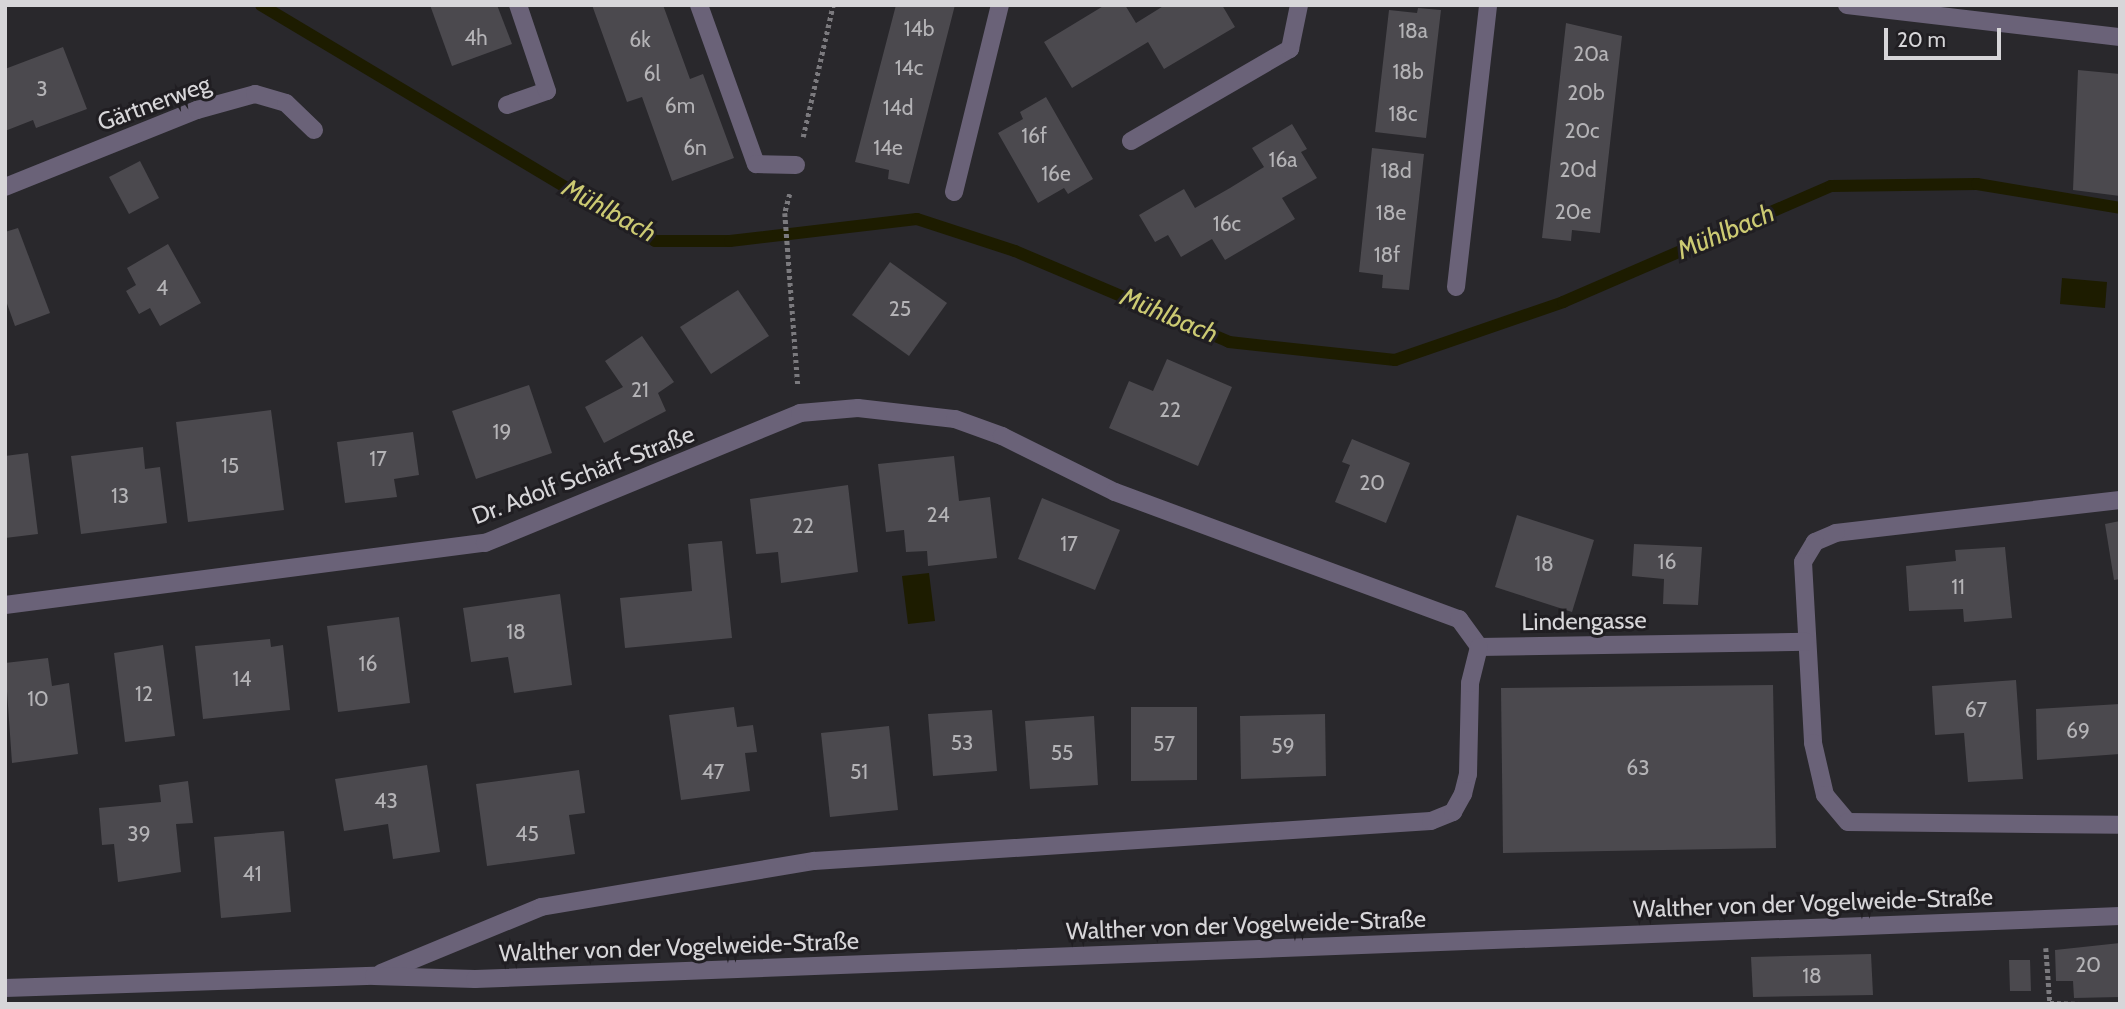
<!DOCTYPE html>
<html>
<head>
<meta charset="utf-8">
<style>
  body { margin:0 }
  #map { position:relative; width:2125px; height:1009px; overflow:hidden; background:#29282c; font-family:Cabin,sans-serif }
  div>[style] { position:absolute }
  .water>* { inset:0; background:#1d1c00 }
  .stream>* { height:12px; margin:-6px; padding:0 6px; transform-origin:6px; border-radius:6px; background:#1d1c00 }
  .building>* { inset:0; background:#4b494e }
  .path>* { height:4.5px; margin-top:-2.25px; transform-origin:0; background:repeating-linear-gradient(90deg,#7b7a7e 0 3.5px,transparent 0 7px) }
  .minor>* { height:18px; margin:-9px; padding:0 9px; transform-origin:9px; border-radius:9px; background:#6a6278 }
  span { translate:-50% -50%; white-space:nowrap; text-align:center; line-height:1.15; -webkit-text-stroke:6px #201e22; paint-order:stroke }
  .number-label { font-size:21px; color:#b4b3b6 }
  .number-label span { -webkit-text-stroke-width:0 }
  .street-label { font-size:24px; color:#d7d6d9 }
  .water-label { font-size:26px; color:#ccca72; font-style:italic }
  .frame { position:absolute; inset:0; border:7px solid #d7d6d9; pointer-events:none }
  .scale { position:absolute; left:1884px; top:28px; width:117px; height:32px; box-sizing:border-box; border:4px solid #d7d6d9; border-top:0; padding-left:9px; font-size:21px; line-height:24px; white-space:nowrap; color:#d7d6d9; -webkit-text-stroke:5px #201e22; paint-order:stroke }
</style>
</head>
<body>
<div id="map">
  <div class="water">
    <i style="clip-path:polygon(2062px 278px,2107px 282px,2105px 308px,2060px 304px)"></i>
    <i style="clip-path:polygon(929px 573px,935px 621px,908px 624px,902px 576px)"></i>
  </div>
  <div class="stream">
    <i style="left:261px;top:5px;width:459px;rotate:30.9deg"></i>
    <i style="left:655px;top:241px;width:75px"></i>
    <i style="left:730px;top:241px;width:188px;rotate:-6.7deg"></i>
    <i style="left:917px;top:219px;width:103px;rotate:18.1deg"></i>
    <i style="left:1015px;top:251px;width:233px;rotate:23deg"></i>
    <i style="left:1229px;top:342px;width:167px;rotate:6.2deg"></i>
    <i style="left:1395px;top:360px;width:178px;rotate:-19deg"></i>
    <i style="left:1563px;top:302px;width:292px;rotate:-23.4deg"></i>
    <i style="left:1831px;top:186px;width:146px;rotate:-0.8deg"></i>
    <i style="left:1977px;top:184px;width:145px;rotate:9.5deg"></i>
  </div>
  <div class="building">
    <i style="clip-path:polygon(430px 5px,497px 5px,512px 44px,452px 66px)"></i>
    <i style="clip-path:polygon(592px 5px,663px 5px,690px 79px,703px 74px,734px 158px,672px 181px,642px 97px,627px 102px)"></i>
    <i style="clip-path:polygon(896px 5px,955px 5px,909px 184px,888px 179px,889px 170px,855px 162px)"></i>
    <i style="clip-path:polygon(1105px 5px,1125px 5px,1136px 23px,1165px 5px,1222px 5px,1235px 27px,1164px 69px,1148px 42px,1072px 88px,1044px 42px)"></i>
    <i style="clip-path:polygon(1418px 8px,1441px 10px,1426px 138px,1375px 132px,1389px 10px,1417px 13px)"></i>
    <i style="clip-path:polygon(1566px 23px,1622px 36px,1600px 233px,1572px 230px,1571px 241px,1542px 238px)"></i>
    <i style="clip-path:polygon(63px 47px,87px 109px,36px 128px,33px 120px,5px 131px,5px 69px)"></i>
    <i style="clip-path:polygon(2078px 70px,2120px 74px,2120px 196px,2073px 190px)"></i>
    <i style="clip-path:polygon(1046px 97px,1093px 179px,1068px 194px,1064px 188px,1038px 203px,998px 133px,1023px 119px,1020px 112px)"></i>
    <i style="clip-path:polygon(1292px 124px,1307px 149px,1301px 152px,1317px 178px,1282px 198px,1295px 219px,1225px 260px,1212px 239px,1181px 257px,1168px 235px,1155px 242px,1139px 215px,1184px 189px,1195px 208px,1230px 188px,1264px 167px,1252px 148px)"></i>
    <i style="clip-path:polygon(1372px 148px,1424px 154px,1409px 290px,1382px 288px,1383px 275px,1359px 272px)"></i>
    <i style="clip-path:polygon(140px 161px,159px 198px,129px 214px,109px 177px)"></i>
    <i style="clip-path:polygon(18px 228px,50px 313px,15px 326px,5px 298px,5px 232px)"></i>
    <i style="clip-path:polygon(168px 244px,201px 303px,160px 326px,150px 308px,139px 314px,126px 291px,136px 285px,127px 268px)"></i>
    <i style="clip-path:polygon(890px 262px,947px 303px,909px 356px,852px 315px)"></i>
    <i style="clip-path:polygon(738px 290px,769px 336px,711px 374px,680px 327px)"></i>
    <i style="clip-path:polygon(642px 336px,674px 382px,658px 393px,666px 411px,604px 443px,585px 407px,623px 387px,605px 361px)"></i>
    <i style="clip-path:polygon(1167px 359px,1232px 387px,1198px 466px,1109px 428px,1129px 381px,1153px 391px)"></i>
    <i style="clip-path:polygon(529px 385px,552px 453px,476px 479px,452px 411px)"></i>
    <i style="clip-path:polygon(271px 410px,284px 510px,188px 522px,176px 422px)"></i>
    <i style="clip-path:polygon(413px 432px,419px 475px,394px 479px,397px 497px,345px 503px,337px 442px)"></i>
    <i style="clip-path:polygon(1352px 439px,1410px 463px,1386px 523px,1335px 502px,1350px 465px,1342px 462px)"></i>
    <i style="clip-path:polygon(143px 447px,145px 469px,160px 467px,167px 523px,81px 534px,71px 456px)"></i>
    <i style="clip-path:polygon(28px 453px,38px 534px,5px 538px,5px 456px)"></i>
    <i style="clip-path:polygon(954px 456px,959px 501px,990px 497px,997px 558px,928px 566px,927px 551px,906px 552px,904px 530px,886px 532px,878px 464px)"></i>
    <i style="clip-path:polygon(848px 485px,858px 572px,781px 583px,778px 552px,756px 554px,750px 499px)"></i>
    <i style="clip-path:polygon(1042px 498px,1120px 530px,1095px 590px,1018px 559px)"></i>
    <i style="clip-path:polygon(1517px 515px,1594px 540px,1572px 612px,1495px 587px)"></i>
    <i style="clip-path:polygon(2120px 521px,2120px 579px,2114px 580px,2105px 524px)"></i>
    <i style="clip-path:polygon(722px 541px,732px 638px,625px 648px,620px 598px,692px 591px,688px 544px)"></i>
    <i style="clip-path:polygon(1634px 544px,1702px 547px,1698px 605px,1663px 604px,1664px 579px,1632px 576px)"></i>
    <i style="clip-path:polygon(2005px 547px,2012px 618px,1964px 622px,1963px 609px,1909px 611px,1906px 566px,1956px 561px,1955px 550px)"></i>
    <i style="clip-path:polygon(560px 594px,572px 685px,514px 693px,508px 657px,471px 662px,463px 608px)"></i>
    <i style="clip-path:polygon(399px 617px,410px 703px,338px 712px,327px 626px)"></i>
    <i style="clip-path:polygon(270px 639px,271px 647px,283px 645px,290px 710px,203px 719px,195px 646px)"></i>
    <i style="clip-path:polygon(163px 645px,175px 736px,125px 742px,114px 653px)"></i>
    <i style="clip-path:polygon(48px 658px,52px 686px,69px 683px,78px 754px,12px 763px,5px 663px)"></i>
    <i style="clip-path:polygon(2016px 680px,2023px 779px,1968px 782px,1964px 733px,1935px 735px,1932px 686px)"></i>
    <i style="clip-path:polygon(1773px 685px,1776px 848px,1503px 853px,1501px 688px)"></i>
    <i style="clip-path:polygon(2120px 704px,2120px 754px,2037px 760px,2036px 709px)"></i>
    <i style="clip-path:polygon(734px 707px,737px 727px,753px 725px,757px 752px,745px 753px,750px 791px,681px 800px,669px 715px)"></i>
    <i style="clip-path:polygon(1131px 707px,1197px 707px,1197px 780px,1131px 781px)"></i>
    <i style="clip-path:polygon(992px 710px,997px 771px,933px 776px,928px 714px)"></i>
    <i style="clip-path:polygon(1325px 714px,1326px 776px,1241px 779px,1240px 716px)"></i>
    <i style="clip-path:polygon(1094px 716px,1098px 785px,1030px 789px,1025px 721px)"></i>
    <i style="clip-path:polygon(889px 726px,898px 810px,830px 817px,821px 733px)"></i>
    <i style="clip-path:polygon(427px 765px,440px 852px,393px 859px,388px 824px,344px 831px,335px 779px)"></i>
    <i style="clip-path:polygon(579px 770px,585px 813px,569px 815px,575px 854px,487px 866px,476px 784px)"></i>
    <i style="clip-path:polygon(188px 781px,193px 823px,176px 824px,181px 872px,118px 882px,114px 844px,102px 845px,99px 808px,161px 802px,159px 785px)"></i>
    <i style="clip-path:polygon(284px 831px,291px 912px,221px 918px,214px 837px)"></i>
    <i style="clip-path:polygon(2120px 943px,2120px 997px,2074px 998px,2073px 981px,2056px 981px,2055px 950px)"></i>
    <i style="clip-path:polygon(1871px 954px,1873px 995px,1753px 997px,1751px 957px)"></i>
    <i style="clip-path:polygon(2009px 960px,2030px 960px,2031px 991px,2010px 991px)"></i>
  </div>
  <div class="path">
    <i style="left:803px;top:137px;width:135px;rotate:-77.2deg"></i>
    <i style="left:790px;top:194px;width:20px;rotate:105deg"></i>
    <i style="left:785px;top:213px;width:174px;rotate:85.7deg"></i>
    <i style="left:2046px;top:948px;width:55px;rotate:85.8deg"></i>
    <i style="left:2050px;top:1003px;width:30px;rotate:2deg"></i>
  </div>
  <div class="minor">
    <i style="left:699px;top:5px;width:169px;rotate:70.3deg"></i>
    <i style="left:756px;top:164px;width:40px;rotate:1.4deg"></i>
    <i style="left:1847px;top:5px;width:275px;rotate:6.7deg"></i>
    <i style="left:507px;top:105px;width:42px;rotate:-19.3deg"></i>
    <i style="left:547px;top:91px;width:91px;rotate:-108.6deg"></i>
    <i style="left:1131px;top:141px;width:184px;rotate:-30.1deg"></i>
    <i style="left:1290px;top:49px;width:45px;rotate:-78.4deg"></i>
    <i style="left:5px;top:187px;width:207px;rotate:-21.9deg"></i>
    <i style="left:197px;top:110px;width:60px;rotate:-15.4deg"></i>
    <i style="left:255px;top:94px;width:32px;rotate:16deg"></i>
    <i style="left:286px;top:103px;width:39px;rotate:44deg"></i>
    <i style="left:954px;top:192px;width:193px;rotate:-76.2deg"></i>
    <i style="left:1456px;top:287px;width:284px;rotate:-83.5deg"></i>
    <i style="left:2120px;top:500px;width:286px;rotate:173.4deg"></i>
    <i style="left:1836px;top:533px;width:23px;rotate:157deg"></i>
    <i style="left:1815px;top:542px;width:23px;rotate:121deg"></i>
    <i style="left:1803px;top:562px;width:181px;rotate:86.8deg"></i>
    <i style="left:1813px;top:743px;width:53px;rotate:77deg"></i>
    <i style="left:1825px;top:795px;width:35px;rotate:50deg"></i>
    <i style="left:1848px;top:822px;width:272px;rotate:0.6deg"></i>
    <i style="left:5px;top:605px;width:484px;rotate:-7.4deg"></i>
    <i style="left:485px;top:543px;width:341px;rotate:-22.4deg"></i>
    <i style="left:800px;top:413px;width:58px;rotate:-4.9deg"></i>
    <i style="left:858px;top:408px;width:98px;rotate:6.5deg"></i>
    <i style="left:955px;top:419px;width:50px;rotate:19.9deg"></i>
    <i style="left:1002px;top:436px;width:126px;rotate:26.4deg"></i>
    <i style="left:1115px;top:492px;width:367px;rotate:20.3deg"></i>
    <i style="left:1459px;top:619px;width:34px;rotate:54deg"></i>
    <i style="left:1479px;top:647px;width:327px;rotate:-0.9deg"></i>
    <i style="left:381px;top:973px;width:173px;rotate:-22.4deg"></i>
    <i style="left:541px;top:907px;width:277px;rotate:-9.6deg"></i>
    <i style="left:814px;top:861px;width:618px;rotate:-3.71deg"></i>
    <i style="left:1431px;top:821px;width:24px;rotate:-22deg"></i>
    <i style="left:1453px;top:812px;width:21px;rotate:-61deg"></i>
    <i style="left:1463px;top:794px;width:21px;rotate:-76deg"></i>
    <i style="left:1468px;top:774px;width:91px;rotate:-88.7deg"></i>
    <i style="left:1470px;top:683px;width:37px;rotate:-76deg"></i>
    <i style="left:5px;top:988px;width:369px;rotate:-1.9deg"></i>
    <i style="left:374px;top:976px;width:101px;rotate:1.7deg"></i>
    <i style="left:475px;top:979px;width:1646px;rotate:-2.19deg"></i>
  </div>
  <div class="number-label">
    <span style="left:919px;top:29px">14b</span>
    <span style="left:1413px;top:31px">18a</span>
    <span style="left:476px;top:38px">4h</span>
    <span style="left:640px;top:40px">6k</span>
    <span style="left:1591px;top:54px">20a</span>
    <span style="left:909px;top:68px">14c</span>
    <span style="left:1408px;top:72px">18b</span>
    <span style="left:652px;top:74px">6l</span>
    <span style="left:42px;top:89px">3</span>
    <span style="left:1586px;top:93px">20b</span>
    <span style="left:680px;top:106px">6m</span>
    <span style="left:898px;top:108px">14d</span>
    <span style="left:1403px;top:114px">18c</span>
    <span style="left:1582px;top:131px">20c</span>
    <span style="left:1034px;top:136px">16f</span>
    <span style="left:695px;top:148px">6n</span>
    <span style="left:888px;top:148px">14e</span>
    <span style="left:1283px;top:160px">16a</span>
    <span style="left:1578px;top:170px">20d</span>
    <span style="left:1396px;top:171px">18d</span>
    <span style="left:1056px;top:174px">16e</span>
    <span style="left:1573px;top:212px">20e</span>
    <span style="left:1391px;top:213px">18e</span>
    <span style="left:1227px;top:224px">16c</span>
    <span style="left:1387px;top:255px">18f</span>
    <span style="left:162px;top:288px">4</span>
    <span style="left:900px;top:309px">25</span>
    <span style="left:640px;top:390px">21</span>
    <span style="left:1170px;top:410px">22</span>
    <span style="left:502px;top:432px">19</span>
    <span style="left:378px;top:459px">17</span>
    <span style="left:230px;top:466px">15</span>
    <span style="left:1372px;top:483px">20</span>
    <span style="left:120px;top:496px">13</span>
    <span style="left:938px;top:515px">24</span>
    <span style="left:803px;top:526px">22</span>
    <span style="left:1069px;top:544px">17</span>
    <span style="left:1667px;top:562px">16</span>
    <span style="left:1544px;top:564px">18</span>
    <span style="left:1958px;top:587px">11</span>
    <span style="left:516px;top:632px">18</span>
    <span style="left:368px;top:664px">16</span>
    <span style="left:242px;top:679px">14</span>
    <span style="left:144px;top:694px">12</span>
    <span style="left:38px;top:699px">10</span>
    <span style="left:1976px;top:710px">67</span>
    <span style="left:2078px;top:731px">69</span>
    <span style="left:962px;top:743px">53</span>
    <span style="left:1164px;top:744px">57</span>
    <span style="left:1283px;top:746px">59</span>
    <span style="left:1062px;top:753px">55</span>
    <span style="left:1638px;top:768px">63</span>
    <span style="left:713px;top:772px">47</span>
    <span style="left:859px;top:772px">51</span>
    <span style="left:386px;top:801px">43</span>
    <span style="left:139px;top:834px">39</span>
    <span style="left:527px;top:834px">45</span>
    <span style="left:252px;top:874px">41</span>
    <span style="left:2088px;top:965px">20</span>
    <span style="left:1812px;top:976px">18</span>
  </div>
  <div class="street-label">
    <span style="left:154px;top:103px;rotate:-20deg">Gärtnerweg</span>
    <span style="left:583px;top:475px;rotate:-21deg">Dr. Adolf Schärf-Straße</span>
    <span style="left:1584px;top:621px;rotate:-1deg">Lindengasse</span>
    <span style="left:1813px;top:903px;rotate:-2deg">Walther von der Vogelweide-Straße</span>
    <span style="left:1246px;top:925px;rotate:-2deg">Walther von der Vogelweide-Straße</span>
    <span style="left:679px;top:947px;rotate:-2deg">Walther von der Vogelweide-Straße</span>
  </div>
  <div class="water-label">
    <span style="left:609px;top:211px;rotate:29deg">Mühlbach</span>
    <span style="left:1726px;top:232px;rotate:-23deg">Mühlbach</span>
    <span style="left:1169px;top:316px;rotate:23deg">Mühlbach</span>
  </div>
  <div class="frame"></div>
  <div class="scale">20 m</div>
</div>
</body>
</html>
